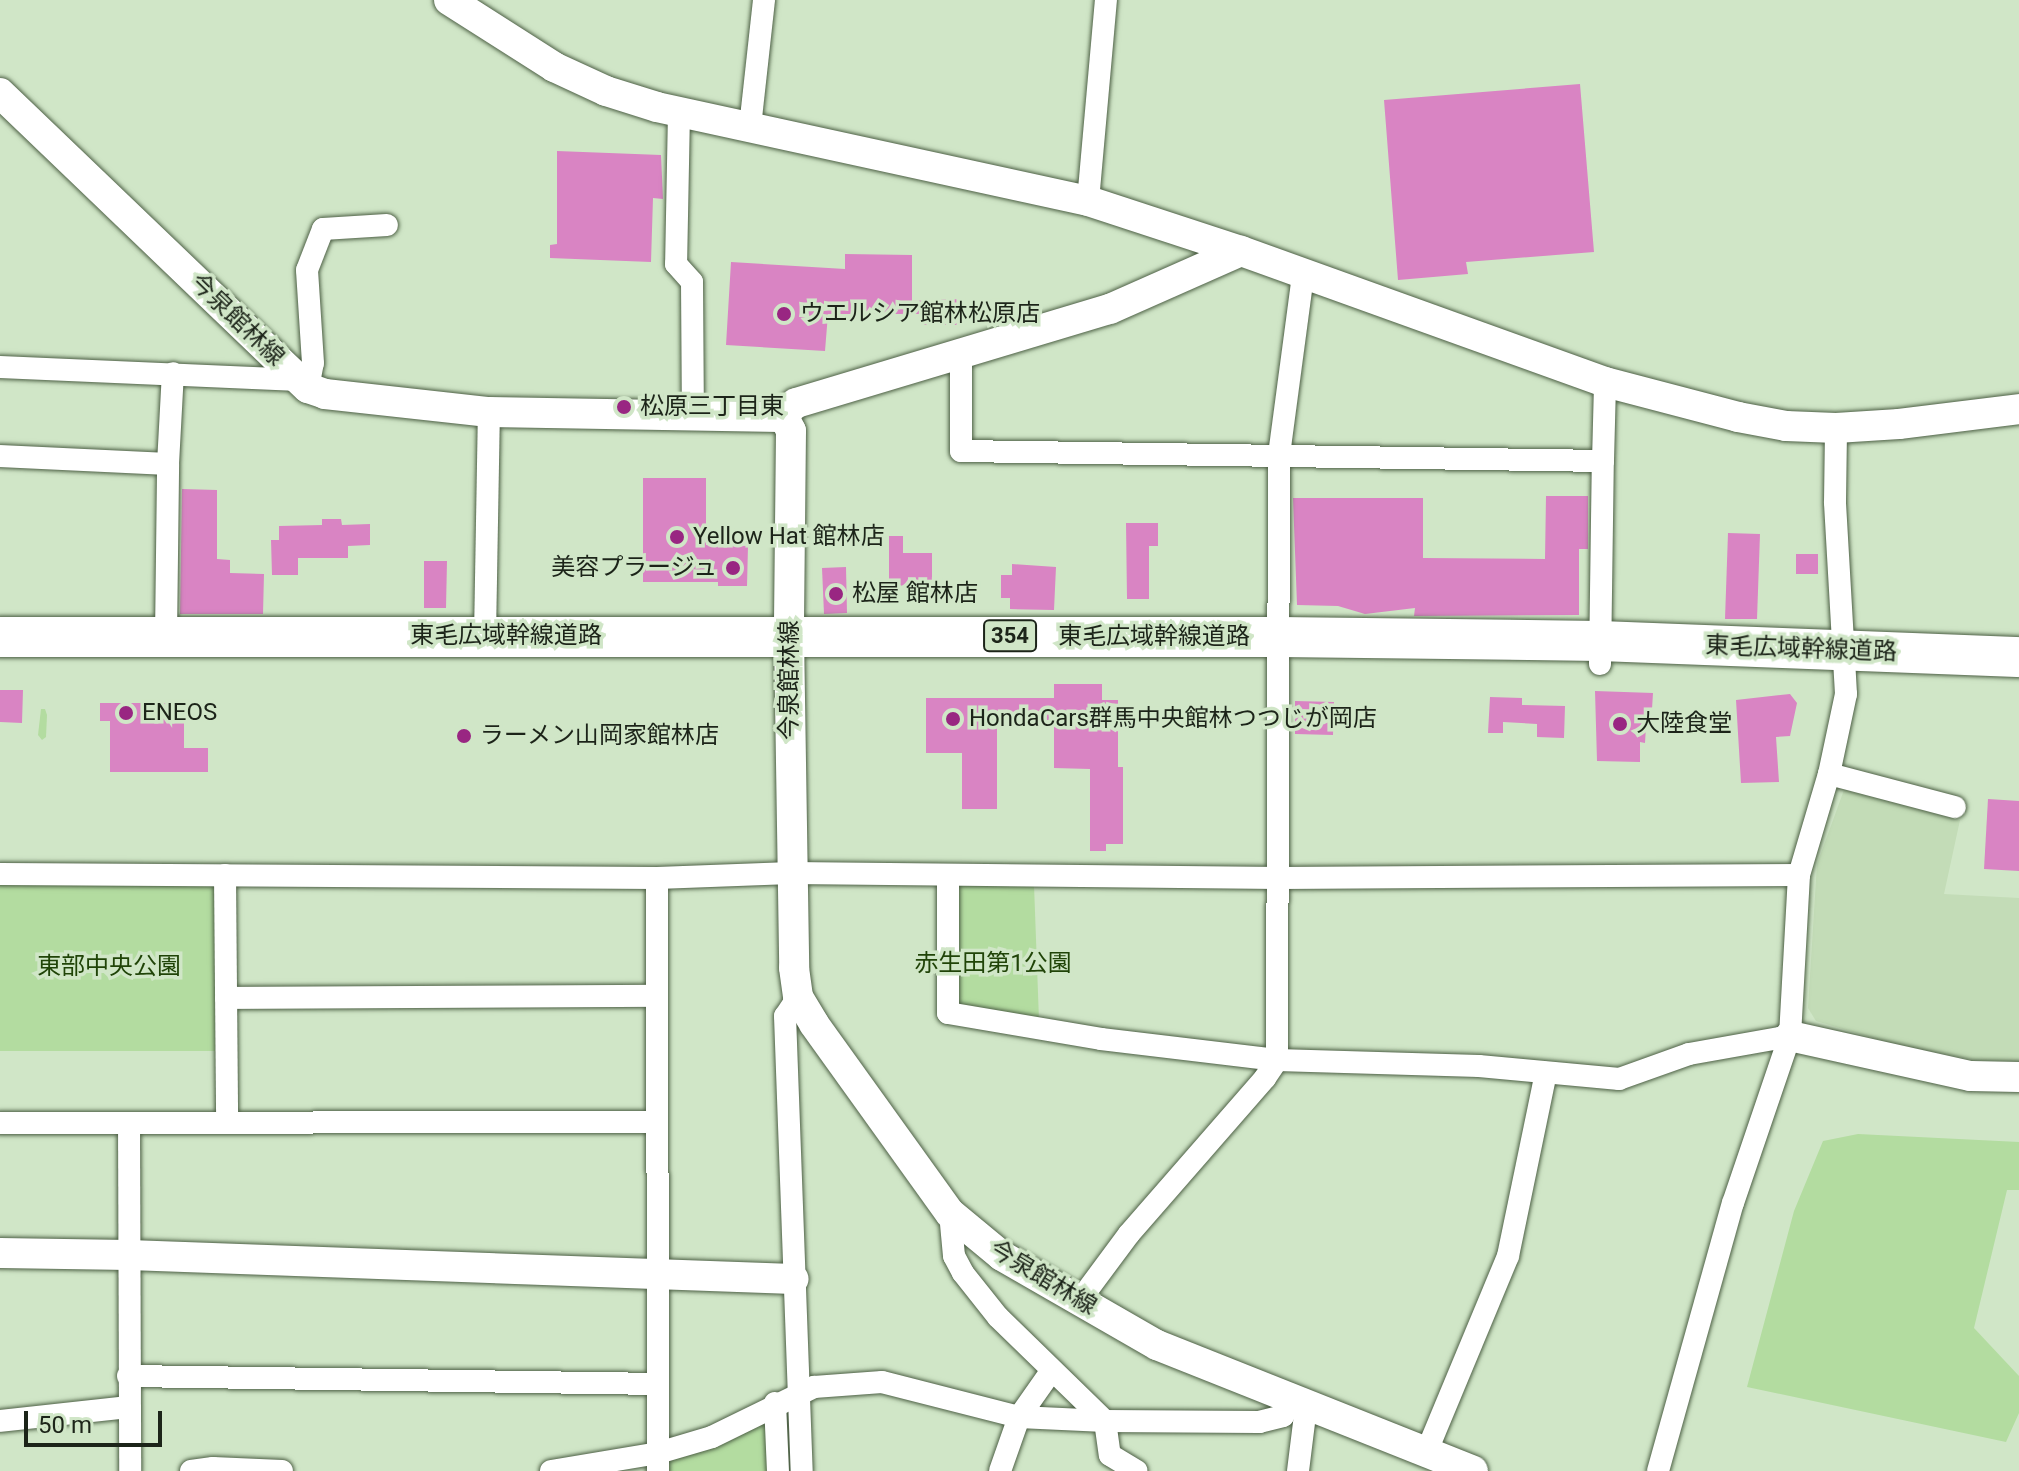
<!DOCTYPE html>
<html>
<head>
<meta charset="utf-8">
<style>
  body { margin:0 }
  #map { position:relative; width:2019px; height:1471px; overflow:hidden; background:#d0e6c7; font-family:Roboto,"Noto Sans JP",sans-serif }
  div>[style] { position:absolute }
  .built>* { inset:0; background:#c3dcb7 }
  .green>* { inset:0; background:#b3dca0 }
  .building>* { inset:0; background:#d984c3 }
  .roads { filter:drop-shadow(0 0 2px #4d6045) drop-shadow(0 0 2px #4d6045) }
  .street>* { height:22px; margin:-11px; padding:0 11px; transform-origin:11px; border-radius:11px; background:#fff }
  .secondary>* { height:30px; margin:-15px; padding:0 15px; transform-origin:15px; border-radius:15px; background:#fff }
  .highway>* { height:40px; margin:-20px; padding:0 20px; transform-origin:20px; border-radius:20px; background:#fff }
  .dots>* { width:22px; height:22px; translate:-50% -50%; box-sizing:border-box; border:4px solid #d0e6c7; border-radius:50% }
  span { translate:-50% -50%; white-space:nowrap; text-align:center; line-height:1.15; -webkit-text-stroke:7px #d0e6c7; paint-order:stroke }
  .shield-label span { padding:2px 6px; background:#d0e6c7; border:2px solid; border-radius:6px; -webkit-text-stroke-width:0 }
  .shield-label { font-size:22px; color:#1c2419; font-weight:700 }
  .poi-label { font-size:24px; color:#1c2419 }
  .left { translate:0 -50%; text-align:left }
  .right { translate:-100% -50%; text-align:right }
  .street-label { font-size:24px; color:#1c2419 }
  .park-label { font-size:24px; color:#204408 }
  .scale { position:absolute; left:24px; top:1411px; width:138px; height:36px; box-sizing:border-box; border:4px solid #1c2419; border-top:0; padding-left:10px; font-size:24px; line-height:28px; white-space:nowrap; color:#1c2419; -webkit-text-stroke:6px #d0e6c7; paint-order:stroke }
</style>
</head>
<body>
<div id="map">
  <div class="built">
    <i style="clip-path:polygon(1844px 790px,1960px 820px,1944px 894px,2019px 898px,2019px 1061px,1975px 1060px,1897px 1045px,1816px 1021px,1808px 1008px,1817px 864px)"></i>
  </div>
  <div class="green">
    <i style="clip-path:polygon(41px 709px,45px 709px,47px 715px,46px 737px,42px 740px,38px 735px)"></i>
    <i style="clip-path:polygon(211px 882px,217px 891px,215px 1051px,0 1051px,0 883px)"></i>
    <i style="clip-path:polygon(948px 884px,1034px 885px,1039px 1020px,948px 1013px)"></i>
    <i style="clip-path:polygon(1858px 1134px,2019px 1142px,2019px 1190px,2007px 1190px,1974px 1328px,2019px 1376px,2019px 1413px,2006px 1442px,1747px 1387px,1794px 1211px,1823px 1141px)"></i>
    <i style="clip-path:polygon(775px 1407px,773px 1471px,662px 1471px,662px 1452px)"></i>
  </div>
  <div class="building">
    <i style="clip-path:polygon(1580px 84px,1594px 252px,1466px 262px,1468px 274px,1398px 280px,1384px 100px)"></i>
    <i style="clip-path:polygon(557px 151px,661px 155px,663px 199px,653px 198px,651px 262px,550px 258px,550px 245px,557px 244px)"></i>
    <i style="clip-path:polygon(845px 254px,912px 255px,912px 301px,961px 299px,961px 325px,924px 325px,923px 314px,828px 314px,825px 351px,726px 345px,731px 262px,845px 269px)"></i>
    <i style="clip-path:polygon(643px 478px,706px 478px,706px 545px,748px 546px,747px 586px,718px 586px,718px 582px,643px 582px)"></i>
    <i style="clip-path:polygon(182px 489px,217px 490px,217px 559px,230px 560px,230px 573px,264px 574px,263px 614px,180px 614px)"></i>
    <i style="clip-path:polygon(1546px 496px,1588px 496px,1588px 549px,1579px 549px,1579px 615px,1414px 616px,1415px 608px,1365px 614px,1338px 606px,1297px 605px,1293px 498px,1423px 498px,1423px 558px,1545px 559px)"></i>
    <i style="clip-path:polygon(322px 519px,341px 519px,342px 525px,370px 524px,370px 545px,348px 546px,348px 558px,298px 558px,298px 575px,272px 575px,271px 540px,279px 540px,279px 526px,322px 525px)"></i>
    <i style="clip-path:polygon(1126px 523px,1158px 523px,1158px 546px,1149px 546px,1149px 599px,1127px 599px)"></i>
    <i style="clip-path:polygon(1728px 533px,1760px 534px,1757px 619px,1725px 619px)"></i>
    <i style="clip-path:polygon(889px 536px,903px 536px,903px 553px,932px 553px,932px 585px,889px 586px)"></i>
    <i style="clip-path:polygon(1796px 554px,1818px 554px,1818px 574px,1796px 574px)"></i>
    <i style="clip-path:polygon(424px 561px,447px 561px,446px 608px,424px 608px)"></i>
    <i style="clip-path:polygon(1012px 564px,1056px 567px,1054px 610px,1010px 609px,1010px 598px,1001px 598px,1001px 575px,1012px 575px)"></i>
    <i style="clip-path:polygon(846px 567px,847px 613px,824px 614px,822px 568px)"></i>
    <i style="clip-path:polygon(1054px 684px,1102px 684px,1102px 700px,1118px 700px,1118px 767px,1123px 767px,1123px 844px,1106px 844px,1106px 851px,1090px 851px,1090px 769px,1054px 768px,1054px 720px,997px 720px,997px 809px,962px 809px,962px 753px,926px 753px,926px 698px,1054px 698px)"></i>
    <i style="clip-path:polygon(0 690px,23px 690px,22px 723px,0 722px)"></i>
    <i style="clip-path:polygon(1595px 691px,1653px 693px,1652px 709px,1647px 709px,1645px 743px,1640px 742px,1640px 762px,1597px 761px)"></i>
    <i style="clip-path:polygon(1790px 694px,1797px 703px,1790px 736px,1776px 737px,1779px 782px,1741px 783px,1736px 700px)"></i>
    <i style="clip-path:polygon(1490px 697px,1522px 698px,1522px 705px,1565px 706px,1564px 738px,1537px 737px,1537px 724px,1503px 722px,1503px 733px,1488px 733px)"></i>
    <i style="clip-path:polygon(1295px 701px,1334px 702px,1333px 735px,1295px 734px)"></i>
    <i style="clip-path:polygon(100px 703px,184px 703px,184px 748px,208px 748px,208px 772px,110px 772px,110px 721px,100px 721px)"></i>
    <i style="clip-path:polygon(1988px 799px,2019px 801px,2019px 871px,1984px 869px)"></i>
  </div>
  <div class="roads">
    <div class="street">
      <i style="left:679px;top:112px;width:152px;rotate:91.1deg"></i>
      <i style="left:676px;top:264px;width:24px;rotate:48deg"></i>
      <i style="left:692px;top:282px;width:135px;rotate:89.6deg"></i>
      <i style="left:750px;top:127px;width:128px;rotate:-83.7deg"></i>
      <i style="left:1088px;top:201px;width:202px;rotate:-84.9deg"></i>
      <i style="left:961px;top:352px;width:99px;rotate:90deg"></i>
      <i style="left:961px;top:451px;width:642px;rotate:0.89deg"></i>
      <i style="left:1603px;top:461px;width:79px;rotate:-88.5deg"></i>
      <i style="left:0;top:367px;width:299px;rotate:2.5deg"></i>
      <i style="left:308px;top:388px;width:25px;rotate:-79deg"></i>
      <i style="left:313px;top:363px;width:93px;rotate:-93.7deg"></i>
      <i style="left:307px;top:270px;width:44px;rotate:-68.7deg"></i>
      <i style="left:323px;top:229px;width:64px;rotate:-3.6deg"></i>
      <i style="left:0;top:456px;width:168px;rotate:2.7deg"></i>
      <i style="left:485px;top:636px;width:224px;rotate:-89deg"></i>
      <i style="left:166px;top:637px;width:173px;rotate:-89.3deg"></i>
      <i style="left:168px;top:464px;width:91px;rotate:-86.9deg"></i>
      <i style="left:1600px;top:664px;width:203px;rotate:-89.2deg"></i>
      <i style="left:1829px;top:774px;width:130px;rotate:14.7deg"></i>
      <i style="left:0;top:874px;width:657px;rotate:0.35deg"></i>
      <i style="left:657px;top:878px;width:134px;rotate:-2.1deg"></i>
      <i style="left:791px;top:873px;width:488px;rotate:0.6deg"></i>
      <i style="left:1279px;top:878px;width:520px;rotate:-0.33deg"></i>
      <i style="left:225px;top:875px;width:246px;rotate:89.5deg"></i>
      <i style="left:948px;top:877px;width:136px;rotate:90deg"></i>
      <i style="left:948px;top:1013px;width:155px;rotate:9.6deg"></i>
      <i style="left:1101px;top:1039px;width:177px;rotate:6.8deg"></i>
      <i style="left:1277px;top:1060px;width:202px;rotate:1.7deg"></i>
      <i style="left:1479px;top:1066px;width:141px;rotate:5.3deg"></i>
      <i style="left:1619px;top:1079px;width:74px;rotate:-19.7deg"></i>
      <i style="left:1689px;top:1054px;width:103px;rotate:-10.1deg"></i>
      <i style="left:657px;top:878px;width:593px;rotate:89.9deg"></i>
      <i style="left:798px;top:997px;width:23px;rotate:124deg"></i>
      <i style="left:785px;top:1016px;width:455px;rotate:87.9deg"></i>
      <i style="left:226px;top:998px;width:431px;rotate:-0.3deg"></i>
      <i style="left:0;top:1123px;width:657px;rotate:-0.09deg"></i>
      <i style="left:129px;top:1123px;width:348px;rotate:89.8deg"></i>
      <i style="left:950px;top:1213px;width:43px;rotate:84.7deg"></i>
      <i style="left:954px;top:1256px;width:19px;rotate:62deg"></i>
      <i style="left:963px;top:1273px;width:56px;rotate:51.5deg"></i>
      <i style="left:998px;top:1317px;width:149px;rotate:44.2deg"></i>
      <i style="left:1105px;top:1421px;width:154px;rotate:0.4deg"></i>
      <i style="left:1259px;top:1422px;width:25px;rotate:-14deg"></i>
      <i style="left:1283px;top:1416px;width:17px;rotate:-65deg"></i>
      <i style="left:1080px;top:1300px;width:82px;rotate:-53.4deg"></i>
      <i style="left:1129px;top:1234px;width:207px;rotate:-48.9deg"></i>
      <i style="left:1265px;top:1078px;width:22px;rotate:-56deg"></i>
      <i style="left:1277px;top:1060px;width:605px;rotate:-89.81deg"></i>
      <i style="left:1279px;top:455px;width:182px;rotate:-82.4deg"></i>
      <i style="left:128px;top:1376px;width:530px;rotate:0.86deg"></i>
      <i style="left:775px;top:1403px;width:68px;rotate:87.5deg"></i>
      <i style="left:0;top:1421px;width:130px;rotate:-6.2deg"></i>
      <i style="left:1426px;top:1453px;width:213px;rotate:-67.4deg"></i>
      <i style="left:1508px;top:1256px;width:187px;rotate:-78.3deg"></i>
      <i style="left:191px;top:1471px;width:22px;rotate:-8deg"></i>
      <i style="left:213px;top:1468px;width:69px;rotate:2.5deg"></i>
      <i style="left:551px;top:1471px;width:109px;rotate:-9.5deg"></i>
      <i style="left:658px;top:1453px;width:56px;rotate:-16.5deg"></i>
      <i style="left:712px;top:1437px;width:114px;rotate:-26.1deg"></i>
      <i style="left:814px;top:1387px;width:68px;rotate:-4.2deg"></i>
      <i style="left:882px;top:1382px;width:141px;rotate:14.3deg"></i>
      <i style="left:1019px;top:1417px;width:57px;rotate:-54.9deg"></i>
      <i style="left:1000px;top:1471px;width:57px;rotate:-70.6deg"></i>
      <i style="left:1019px;top:1417px;width:86px;rotate:2.7deg"></i>
      <i style="left:1105px;top:1421px;width:34px;rotate:82deg"></i>
      <i style="left:1110px;top:1455px;width:31px;rotate:31deg"></i>
      <i style="left:1298px;top:1471px;width:64px;rotate:-82.9deg"></i>
      <i style="left:1658px;top:1471px;width:278px;rotate:-74.4deg"></i>
      <i style="left:1733px;top:1203px;width:176px;rotate:-71.2deg"></i>
      <i style="left:1790px;top:1036px;width:161px;rotate:-86.8deg"></i>
      <i style="left:1799px;top:875px;width:105px;rotate:-73.5deg"></i>
      <i style="left:1829px;top:774px;width:82px;rotate:-78deg"></i>
      <i style="left:1846px;top:694px;width:192px;rotate:-93.3deg"></i>
      <i style="left:1835px;top:502px;width:74px;rotate:-89.2deg"></i>
    </div>
    <div class="secondary">
      <i style="left:449px;top:0;width:125px;rotate:32.5deg"></i>
      <i style="left:554px;top:67px;width:57px;rotate:24.8deg"></i>
      <i style="left:606px;top:91px;width:53px;rotate:17.4deg"></i>
      <i style="left:657px;top:107px;width:441px;rotate:12.3deg"></i>
      <i style="left:1088px;top:201px;width:161px;rotate:18.1deg"></i>
      <i style="left:1241px;top:251px;width:387px;rotate:19.8deg"></i>
      <i style="left:1605px;top:382px;width:138px;rotate:14.7deg"></i>
      <i style="left:1738px;top:417px;width:49px;rotate:10.6deg"></i>
      <i style="left:1786px;top:426px;width:50px;rotate:2.3deg"></i>
      <i style="left:1836px;top:428px;width:63px;rotate:-3.6deg"></i>
      <i style="left:1899px;top:424px;width:121px;rotate:-7.1deg"></i>
      <i style="left:0;top:93px;width:426px;rotate:43.8deg"></i>
      <i style="left:308px;top:388px;width:18px;rotate:19deg"></i>
      <i style="left:325px;top:394px;width:165px;rotate:6.3deg"></i>
      <i style="left:489px;top:412px;width:291px;rotate:1deg"></i>
      <i style="left:780px;top:417px;width:7px;rotate:34deg"></i>
      <i style="left:786px;top:421px;width:11px;rotate:63deg"></i>
      <i style="left:791px;top:431px;width:204px;rotate:90.6deg"></i>
      <i style="left:789px;top:635px;width:333px;rotate:89.1deg"></i>
      <i style="left:794px;top:968px;width:29px;rotate:82deg"></i>
      <i style="left:798px;top:997px;width:31px;rotate:59deg"></i>
      <i style="left:814px;top:1024px;width:233px;rotate:54.3deg"></i>
      <i style="left:950px;top:1213px;width:67px;rotate:39.6deg"></i>
      <i style="left:1002px;top:1256px;width:179px;rotate:29.9deg"></i>
      <i style="left:1157px;top:1345px;width:340px;rotate:21.7deg"></i>
      <i style="left:780px;top:417px;width:21px;rotate:-41deg"></i>
      <i style="left:796px;top:403px;width:328px;rotate:-16.7deg"></i>
      <i style="left:1110px;top:309px;width:143px;rotate:-23.9deg"></i>
      <i style="left:1790px;top:1036px;width:185px;rotate:12.5deg"></i>
      <i style="left:1971px;top:1076px;width:48px;rotate:1.2deg"></i>
      <i style="left:0;top:1253px;width:129px;rotate:0.9deg"></i>
      <i style="left:129px;top:1255px;width:665px;rotate:2.07deg"></i>
    </div>
    <div class="highway">
      <i style="left:0;top:637px;width:1279px"></i>
      <i style="left:1279px;top:637px;width:322px;rotate:0.7deg"></i>
      <i style="left:1601px;top:641px;width:418px;rotate:2.2deg"></i>
    </div>
  </div>
  <div class="dots">
    <i style="left:784px;top:314px;background:#992682"></i>
    <i style="left:624px;top:407px;background:#992682"></i>
    <i style="left:677px;top:537px;background:#992682"></i>
    <i style="left:733px;top:568px;background:#992682"></i>
    <i style="left:836px;top:594px;background:#992682"></i>
    <i style="left:126px;top:713px;background:#992682"></i>
    <i style="left:953px;top:719px;background:#992682"></i>
    <i style="left:1620px;top:724px;background:#992682"></i>
    <i style="left:464px;top:736px;background:#992682"></i>
  </div>
  <div class="shield-label">
    <span style="left:1010px;top:636px">354</span>
  </div>
  <div class="poi-label">
    <span class="left" style="left:800px;top:314px">ウエルシア館林松原店</span>
    <span class="left" style="left:640px;top:407px">松原三丁目東</span>
    <span class="left" style="left:693px;top:537px">Yellow Hat 館林店</span>
    <span class="right" style="left:717px;top:568px">美容プラージュ</span>
    <span class="left" style="left:852px;top:594px">松屋 館林店</span>
    <span class="left" style="left:142px;top:713px">ENEOS</span>
    <span class="left" style="left:969px;top:719px">HondaCars群馬中央館林つつじが岡店</span>
    <span class="left" style="left:1636px;top:724px">大陸食堂</span>
    <span class="left" style="left:480px;top:736px">ラーメン山岡家館林店</span>
  </div>
  <div class="street-label">
    <span style="left:237px;top:320px;rotate:44deg">今泉館林線</span>
    <span style="left:506px;top:636px">東毛広域幹線道路</span>
    <span style="left:1154px;top:637px">東毛広域幹線道路</span>
    <span style="left:1801px;top:649px;rotate:2deg">東毛広域幹線道路</span>
    <span style="left:790px;top:680px;rotate:-90deg">今泉館林線</span>
    <span style="left:1043px;top:1278px;rotate:31deg">今泉館林線</span>
  </div>
  <div class="park-label">
    <span style="left:993px;top:964px">赤生田第1公園</span>
    <span style="left:109px;top:967px">東部中央公園</span>
  </div>
  <div class="scale">50 m</div>
</div>
</body>
</html>
